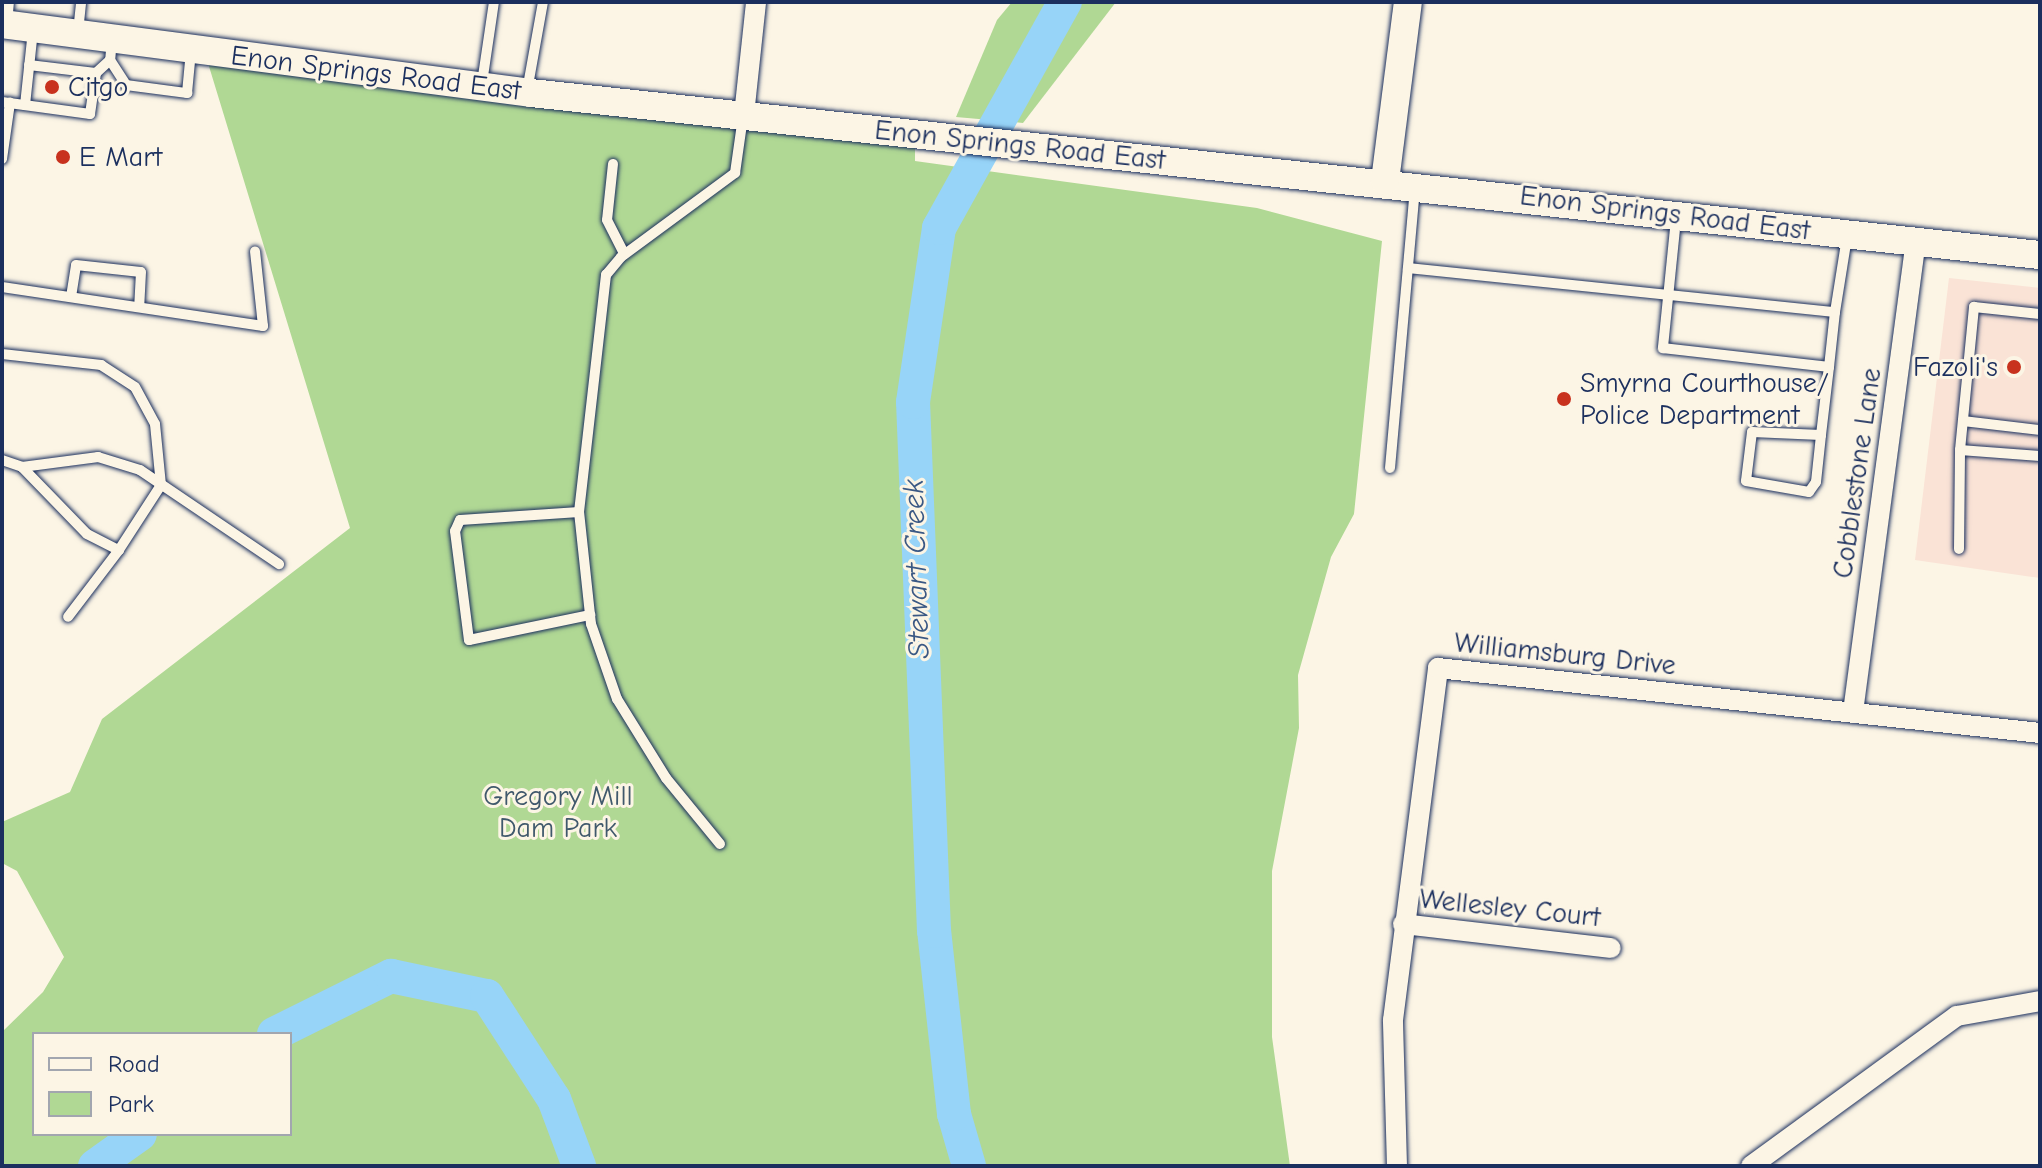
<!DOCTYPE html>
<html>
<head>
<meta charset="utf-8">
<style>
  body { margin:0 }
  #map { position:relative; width:2042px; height:1168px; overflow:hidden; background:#fcf5e5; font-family:"Comic Neue",sans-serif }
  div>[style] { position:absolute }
  .built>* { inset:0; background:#fae3d6 }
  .green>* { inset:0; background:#b0d894 }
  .river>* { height:34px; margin:-17px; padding:0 17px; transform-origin:17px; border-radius:17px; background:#97d4f8 }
  .roads { filter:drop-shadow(0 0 2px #1b2f5e) drop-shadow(0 0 2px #1b2f5e) }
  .lane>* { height:10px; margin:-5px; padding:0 5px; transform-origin:5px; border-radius:5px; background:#fcf5e5 }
  .street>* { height:20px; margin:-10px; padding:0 10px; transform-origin:10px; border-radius:10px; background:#fcf5e5 }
  .secondary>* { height:28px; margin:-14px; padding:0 14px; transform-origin:14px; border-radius:14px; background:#fcf5e5 }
  .dots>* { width:22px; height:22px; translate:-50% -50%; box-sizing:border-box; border:4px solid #fcf5e5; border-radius:50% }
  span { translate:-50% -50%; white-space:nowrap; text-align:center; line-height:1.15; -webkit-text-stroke:6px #fcf5e5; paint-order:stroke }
  .street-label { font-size:28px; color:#1b2f5e }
  .poi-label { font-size:28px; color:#1b2f5e }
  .left { translate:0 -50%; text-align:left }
  .right { translate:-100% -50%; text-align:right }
  .park-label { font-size:28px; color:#40596c }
  .water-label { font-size:30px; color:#3a5884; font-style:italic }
  .frame { position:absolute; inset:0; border:4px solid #1b2f5e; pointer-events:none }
  .legend { position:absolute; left:32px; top:1032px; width:260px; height:104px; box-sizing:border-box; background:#fcf5e5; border:2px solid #a2a6af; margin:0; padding:10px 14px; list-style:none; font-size:24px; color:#1b2f5e }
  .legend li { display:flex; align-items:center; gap:16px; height:40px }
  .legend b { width:40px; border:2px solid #a2a6af }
</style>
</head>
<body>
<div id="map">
  <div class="built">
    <i style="clip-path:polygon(1949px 278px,2040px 288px,2040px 578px,1915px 560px)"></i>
  </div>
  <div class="green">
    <i style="clip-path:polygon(1012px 2px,1116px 2px,1023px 123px,956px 117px,997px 20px)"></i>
    <i style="clip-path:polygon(evenodd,204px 50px,915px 134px,915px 161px,1257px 208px,1382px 241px,1354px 514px,1331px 557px,1298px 675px,1299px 728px,1272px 871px,1272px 1037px,1290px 1166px,2px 1166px,2px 1032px,43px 992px,64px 957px,17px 871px,2px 863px,2px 822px,70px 792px,102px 719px,350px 528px,204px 50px,34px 1034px,290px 1034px,290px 1134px,34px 1134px,34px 1034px)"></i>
  </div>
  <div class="river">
    <i style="left:274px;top:1034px;width:131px;rotate:-26.4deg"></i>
    <i style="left:391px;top:976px;width:98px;rotate:11.8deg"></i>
    <i style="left:487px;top:996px;width:123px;rotate:57deg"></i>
    <i style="left:554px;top:1099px;width:72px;rotate:69.5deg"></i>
    <i style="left:95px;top:1166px;width:55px;rotate:-35.4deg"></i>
    <i style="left:969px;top:1166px;width:54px;rotate:-106.1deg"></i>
    <i style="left:954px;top:1114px;width:184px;rotate:-96.2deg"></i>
    <i style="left:934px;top:931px;width:529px;rotate:-92.27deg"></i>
    <i style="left:913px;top:402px;width:176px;rotate:-81.5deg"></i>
    <i style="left:939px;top:228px;width:259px;rotate:-60.9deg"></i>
  </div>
  <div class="roads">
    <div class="lane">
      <i style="left:7px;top:24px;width:22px;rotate:-85deg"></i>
      <i style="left:78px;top:32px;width:30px;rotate:-84deg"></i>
      <i style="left:112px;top:39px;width:21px;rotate:95deg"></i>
      <i style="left:110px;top:60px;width:30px;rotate:57deg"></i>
      <i style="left:126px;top:85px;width:62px;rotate:7.5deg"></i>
      <i style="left:187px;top:93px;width:42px;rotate:-84.6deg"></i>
      <i style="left:29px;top:65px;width:67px;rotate:6.8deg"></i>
      <i style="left:482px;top:83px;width:82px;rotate:-81.6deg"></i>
      <i style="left:527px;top:91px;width:90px;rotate:-79.8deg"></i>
      <i style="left:2px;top:102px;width:89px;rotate:7.8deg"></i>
      <i style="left:90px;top:114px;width:41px;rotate:-81.7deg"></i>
      <i style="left:96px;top:73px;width:19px;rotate:-43deg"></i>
      <i style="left:25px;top:105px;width:75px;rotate:-83.9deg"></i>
      <i style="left:2px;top:159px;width:57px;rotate:-81.9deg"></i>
      <i style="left:613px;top:164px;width:56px;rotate:96.1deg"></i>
      <i style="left:607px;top:220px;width:38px;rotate:63deg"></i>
      <i style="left:1676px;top:219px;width:130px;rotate:95.8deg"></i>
      <i style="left:1663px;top:348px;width:167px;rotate:6.5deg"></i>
      <i style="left:1408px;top:268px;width:429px;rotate:5.9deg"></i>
      <i style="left:1835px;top:312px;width:76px;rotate:-80.9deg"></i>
      <i style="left:2px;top:287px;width:264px;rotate:8.5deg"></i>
      <i style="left:263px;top:326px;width:75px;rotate:-96.1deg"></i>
      <i style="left:71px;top:297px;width:32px;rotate:-81deg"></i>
      <i style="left:76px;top:265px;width:65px;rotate:6.1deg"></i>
      <i style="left:141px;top:272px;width:35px;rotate:93deg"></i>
      <i style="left:2px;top:354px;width:100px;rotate:6.3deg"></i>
      <i style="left:101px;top:365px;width:40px;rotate:32.9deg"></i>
      <i style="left:135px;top:387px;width:42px;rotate:61.6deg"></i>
      <i style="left:155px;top:424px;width:61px;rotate:84.4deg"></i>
      <i style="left:161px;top:485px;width:77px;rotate:122.9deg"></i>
      <i style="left:1963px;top:421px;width:78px;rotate:6.7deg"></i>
      <i style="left:1821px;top:435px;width:69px;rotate:-177.5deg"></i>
      <i style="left:1752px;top:432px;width:49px;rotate:97deg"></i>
      <i style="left:1746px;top:481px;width:64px;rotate:9.9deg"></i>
      <i style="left:1809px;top:492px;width:12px;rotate:-55deg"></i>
      <i style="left:1816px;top:482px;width:47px;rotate:-83.9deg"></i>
      <i style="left:1821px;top:435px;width:68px;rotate:-83.3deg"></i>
      <i style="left:1829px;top:367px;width:55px;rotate:-83.8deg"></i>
      <i style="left:1960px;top:450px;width:144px;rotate:-84.4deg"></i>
      <i style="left:1974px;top:307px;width:66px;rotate:6.1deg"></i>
      <i style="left:2px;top:460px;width:21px;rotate:19deg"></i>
      <i style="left:22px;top:467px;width:77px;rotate:-7.5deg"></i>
      <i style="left:98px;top:457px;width:44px;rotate:17.2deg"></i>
      <i style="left:140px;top:470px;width:168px;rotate:34.1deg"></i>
      <i style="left:22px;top:467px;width:93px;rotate:45.9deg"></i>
      <i style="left:87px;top:534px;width:36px;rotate:27deg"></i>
      <i style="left:119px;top:550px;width:84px;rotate:127.3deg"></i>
      <i style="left:1390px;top:468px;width:279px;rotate:-84.9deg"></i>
      <i style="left:579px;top:512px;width:119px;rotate:176.2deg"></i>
      <i style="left:460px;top:520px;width:12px;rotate:114deg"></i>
      <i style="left:455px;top:531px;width:110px;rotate:82.7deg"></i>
      <i style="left:469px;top:640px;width:124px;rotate:-11.7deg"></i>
      <i style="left:1959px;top:549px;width:99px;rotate:-89.4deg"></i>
      <i style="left:1960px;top:450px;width:80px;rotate:4.3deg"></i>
      <i style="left:720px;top:844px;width:85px;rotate:-129.3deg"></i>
      <i style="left:666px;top:778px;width:93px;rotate:-121.8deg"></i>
      <i style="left:617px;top:699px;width:79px;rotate:-109.1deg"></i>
      <i style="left:591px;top:624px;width:113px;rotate:-96.1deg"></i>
      <i style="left:579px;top:512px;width:239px;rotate:-83.5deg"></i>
      <i style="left:606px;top:275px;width:23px;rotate:-50deg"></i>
      <i style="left:621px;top:257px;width:142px;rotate:-36.4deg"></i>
      <i style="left:735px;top:173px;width:57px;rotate:-81.9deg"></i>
    </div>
    <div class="street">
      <i style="left:744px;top:115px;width:114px;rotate:-83.9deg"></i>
      <i style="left:1853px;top:712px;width:475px;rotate:-82.4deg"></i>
      <i style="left:1403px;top:924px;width:209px;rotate:6.6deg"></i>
      <i style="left:1397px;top:1166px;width:146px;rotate:-91.6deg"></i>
      <i style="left:1393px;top:1020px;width:355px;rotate:-82.7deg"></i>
      <i style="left:1438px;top:668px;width:605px;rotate:6.16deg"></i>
      <i style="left:1751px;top:1166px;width:255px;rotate:-36.1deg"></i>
      <i style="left:1957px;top:1016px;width:84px;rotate:-10.2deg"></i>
    </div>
    <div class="secondary">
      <i style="left:2px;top:24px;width:533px;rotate:7.43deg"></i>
      <i style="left:531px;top:93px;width:1518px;rotate:6.13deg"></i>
      <i style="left:1385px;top:181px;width:180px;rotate:-82.7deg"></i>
    </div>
  </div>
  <div class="dots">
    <i style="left:52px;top:87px;background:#c8321e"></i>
    <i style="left:63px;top:157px;background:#c8321e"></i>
    <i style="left:2014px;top:367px;background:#c8321e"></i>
    <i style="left:1564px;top:399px;background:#c8321e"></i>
  </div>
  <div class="street-label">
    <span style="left:376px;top:73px;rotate:7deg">Enon Springs Road East</span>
    <span style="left:1020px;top:145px;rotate:6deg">Enon Springs Road East</span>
    <span style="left:1665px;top:213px;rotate:7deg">Enon Springs Road East</span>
    <span style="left:1857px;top:473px;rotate:-82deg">Cobblestone Lane</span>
    <span style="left:1565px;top:654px;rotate:6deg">Williamsburg Drive</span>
    <span style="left:1510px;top:908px;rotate:6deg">Wellesley Court</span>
  </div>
  <div class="poi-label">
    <span class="left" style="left:68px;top:87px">Citgo</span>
    <span class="left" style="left:79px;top:157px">E Mart</span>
    <span class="right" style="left:1998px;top:367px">Fazoli's</span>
    <span class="left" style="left:1580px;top:399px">Smyrna Courthouse/<br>Police Department</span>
  </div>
  <div class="park-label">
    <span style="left:558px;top:812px">Gregory Mill<br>Dam Park</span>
  </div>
  <div class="water-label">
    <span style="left:917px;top:569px;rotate:-92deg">Stewart Creek</span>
  </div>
  <div class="frame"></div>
  <ul class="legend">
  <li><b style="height:10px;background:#fcf5e5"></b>Road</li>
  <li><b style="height:22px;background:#b0d894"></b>Park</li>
  </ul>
</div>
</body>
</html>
